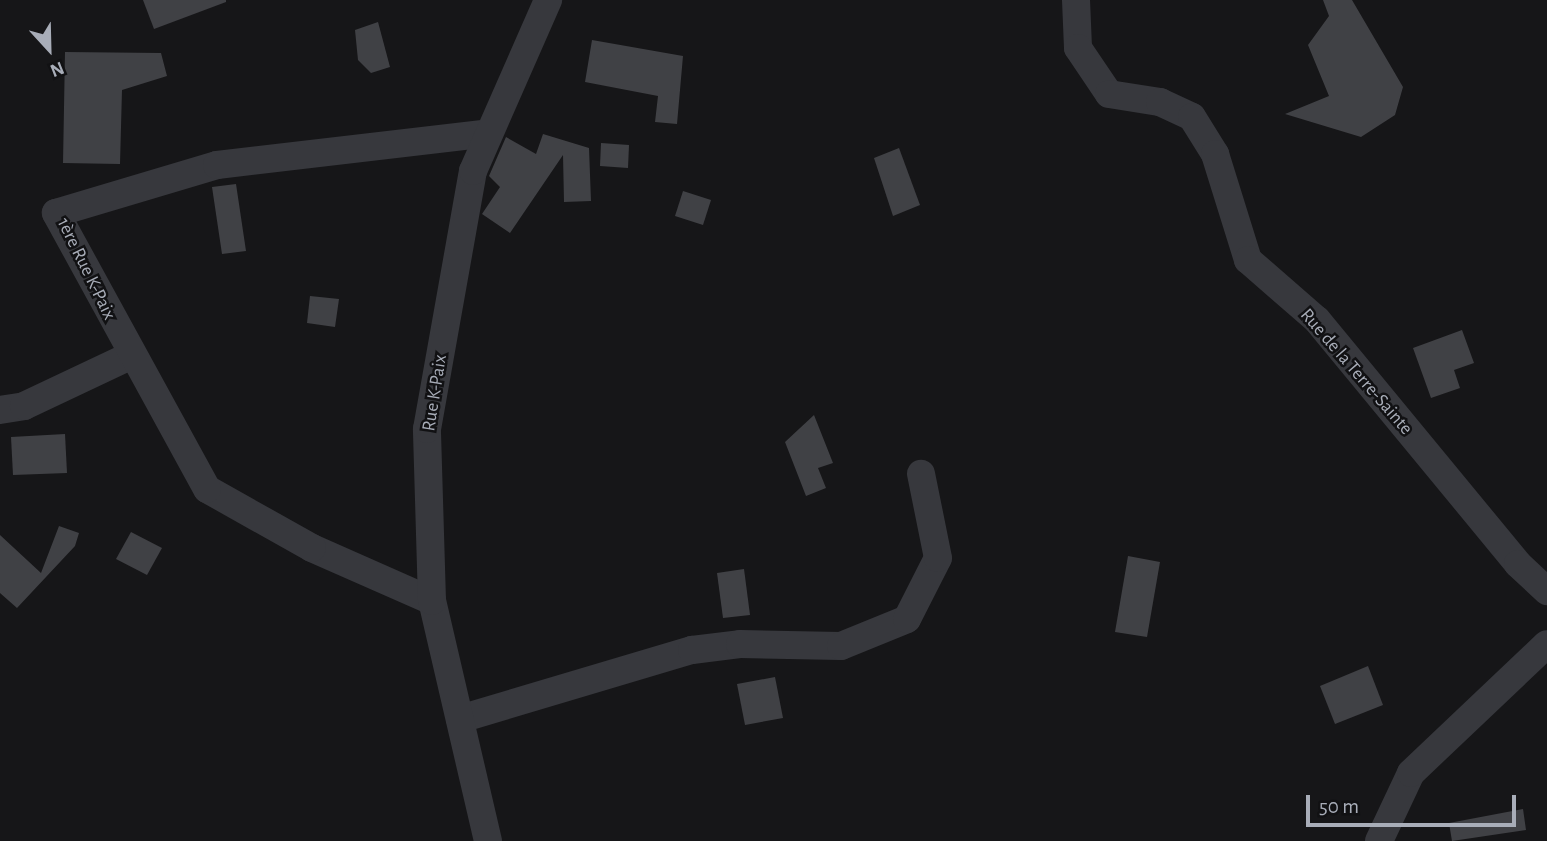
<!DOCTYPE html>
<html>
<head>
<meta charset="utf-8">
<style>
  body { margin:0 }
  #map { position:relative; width:1547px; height:841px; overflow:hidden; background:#161618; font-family:"Alegreya Sans",sans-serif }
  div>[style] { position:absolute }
  .building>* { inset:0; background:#404145 }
  .minor>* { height:28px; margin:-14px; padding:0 14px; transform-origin:14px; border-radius:14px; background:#37383d }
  span { translate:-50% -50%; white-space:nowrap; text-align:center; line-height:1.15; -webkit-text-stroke:5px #111113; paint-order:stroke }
  .street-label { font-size:19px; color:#a8adb8 }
  .north { position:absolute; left:14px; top:14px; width:70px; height:70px; -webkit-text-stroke:5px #111113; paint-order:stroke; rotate:158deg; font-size:19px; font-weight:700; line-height:28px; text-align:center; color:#a8adb8 }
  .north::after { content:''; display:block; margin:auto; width:24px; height:32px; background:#a8adb8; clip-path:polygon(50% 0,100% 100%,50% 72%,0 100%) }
  .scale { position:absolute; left:1306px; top:795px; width:210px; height:32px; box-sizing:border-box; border:4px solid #a8adb8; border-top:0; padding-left:9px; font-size:21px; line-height:24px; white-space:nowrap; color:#a8adb8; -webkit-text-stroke:5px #111113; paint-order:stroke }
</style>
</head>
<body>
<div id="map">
  <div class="building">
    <i style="clip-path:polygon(143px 0,226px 0,226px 2px,154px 29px)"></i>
    <i style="clip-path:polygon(1323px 0,1352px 0,1403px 87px,1395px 115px,1361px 137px,1285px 114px,1329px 96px,1308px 45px,1329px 16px)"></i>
    <i style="clip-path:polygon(378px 22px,390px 67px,371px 73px,358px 60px,355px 30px)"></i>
    <i style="clip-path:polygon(592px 40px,683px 56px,677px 124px,655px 122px,658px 96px,585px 82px)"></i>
    <i style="clip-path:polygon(65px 52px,161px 53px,167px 76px,122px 90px,120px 164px,63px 163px)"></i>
    <i style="clip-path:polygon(543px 134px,589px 148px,591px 201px,564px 202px,563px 155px,510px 233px,482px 214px,500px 187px,489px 176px,506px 137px,536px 154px)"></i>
    <i style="clip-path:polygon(601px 143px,629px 145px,628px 168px,600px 166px)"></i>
    <i style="clip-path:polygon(899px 148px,920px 205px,893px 216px,874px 158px)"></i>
    <i style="clip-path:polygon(236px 184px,246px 251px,222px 254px,212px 187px)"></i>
    <i style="clip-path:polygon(683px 191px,711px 200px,703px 225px,675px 216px)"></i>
    <i style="clip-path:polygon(310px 296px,339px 299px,335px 327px,307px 323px)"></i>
    <i style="clip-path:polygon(1462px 330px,1474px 363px,1454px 370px,1460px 388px,1431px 398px,1413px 348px)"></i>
    <i style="clip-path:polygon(814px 415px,833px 463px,818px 468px,826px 488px,806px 496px,785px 442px)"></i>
    <i style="clip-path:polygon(65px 434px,67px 473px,13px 475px,11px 437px)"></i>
    <i style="clip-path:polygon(59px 526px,79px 533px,75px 546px,17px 608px,0 593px,0 535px,41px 573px)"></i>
    <i style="clip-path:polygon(131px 532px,162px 548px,147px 575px,116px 559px)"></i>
    <i style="clip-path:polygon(1128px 556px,1160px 562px,1147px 637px,1115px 632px)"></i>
    <i style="clip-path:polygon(744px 569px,750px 615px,723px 618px,717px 573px)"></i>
    <i style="clip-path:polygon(1368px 666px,1383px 705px,1335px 724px,1320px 686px)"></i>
    <i style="clip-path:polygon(775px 677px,783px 718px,745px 725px,737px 684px)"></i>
    <i style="clip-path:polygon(1523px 809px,1526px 830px,1452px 841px,1449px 823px)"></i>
  </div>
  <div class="minor">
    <i style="left:1076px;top:0;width:48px;rotate:87.6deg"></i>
    <i style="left:1078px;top:48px;width:55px;rotate:56deg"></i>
    <i style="left:1109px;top:94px;width:52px;rotate:8.9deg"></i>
    <i style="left:1160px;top:102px;width:35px;rotate:25deg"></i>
    <i style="left:1192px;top:117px;width:44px;rotate:58.1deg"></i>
    <i style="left:1215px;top:154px;width:111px;rotate:72.7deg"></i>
    <i style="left:1248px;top:260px;width:91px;rotate:41deg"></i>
    <i style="left:1317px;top:320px;width:316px;rotate:50.5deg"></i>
    <i style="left:1518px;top:564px;width:40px;rotate:43deg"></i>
    <i style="left:0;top:410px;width:24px;rotate:-9deg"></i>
    <i style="left:24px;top:406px;width:117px;rotate:-25.3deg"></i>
    <i style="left:432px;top:601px;width:131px;rotate:-156.2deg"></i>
    <i style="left:312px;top:548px;width:120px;rotate:-150.7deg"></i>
    <i style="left:207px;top:489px;width:315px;rotate:-118.7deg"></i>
    <i style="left:56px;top:213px;width:168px;rotate:-16.6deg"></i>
    <i style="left:217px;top:165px;width:274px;rotate:-6.7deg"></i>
    <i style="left:460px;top:719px;width:242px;rotate:-16.6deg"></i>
    <i style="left:692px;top:650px;width:48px;rotate:-7.1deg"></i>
    <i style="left:740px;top:644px;width:101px;rotate:1.1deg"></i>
    <i style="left:841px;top:646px;width:71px;rotate:-22.2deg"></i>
    <i style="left:907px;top:619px;width:68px;rotate:-63.1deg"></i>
    <i style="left:938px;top:558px;width:86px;rotate:-101.4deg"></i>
    <i style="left:488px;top:841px;width:246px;rotate:-103.1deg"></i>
    <i style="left:432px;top:601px;width:172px;rotate:-91.7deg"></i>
    <i style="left:427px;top:429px;width:262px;rotate:-79.9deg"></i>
    <i style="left:473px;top:171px;width:187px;rotate:-66.3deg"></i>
    <i style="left:1379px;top:841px;width:75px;rotate:-64.8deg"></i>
    <i style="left:1411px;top:773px;width:187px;rotate:-43.5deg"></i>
  </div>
  <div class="street-label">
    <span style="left:86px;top:269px;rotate:64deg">1ère Rue K-Paix</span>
    <span style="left:1356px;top:372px;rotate:49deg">Rue de la Terre-Sainte</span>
    <span style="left:435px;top:393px;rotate:-81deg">Rue K-Paix</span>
  </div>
  <div class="north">N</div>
  <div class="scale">50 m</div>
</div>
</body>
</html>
